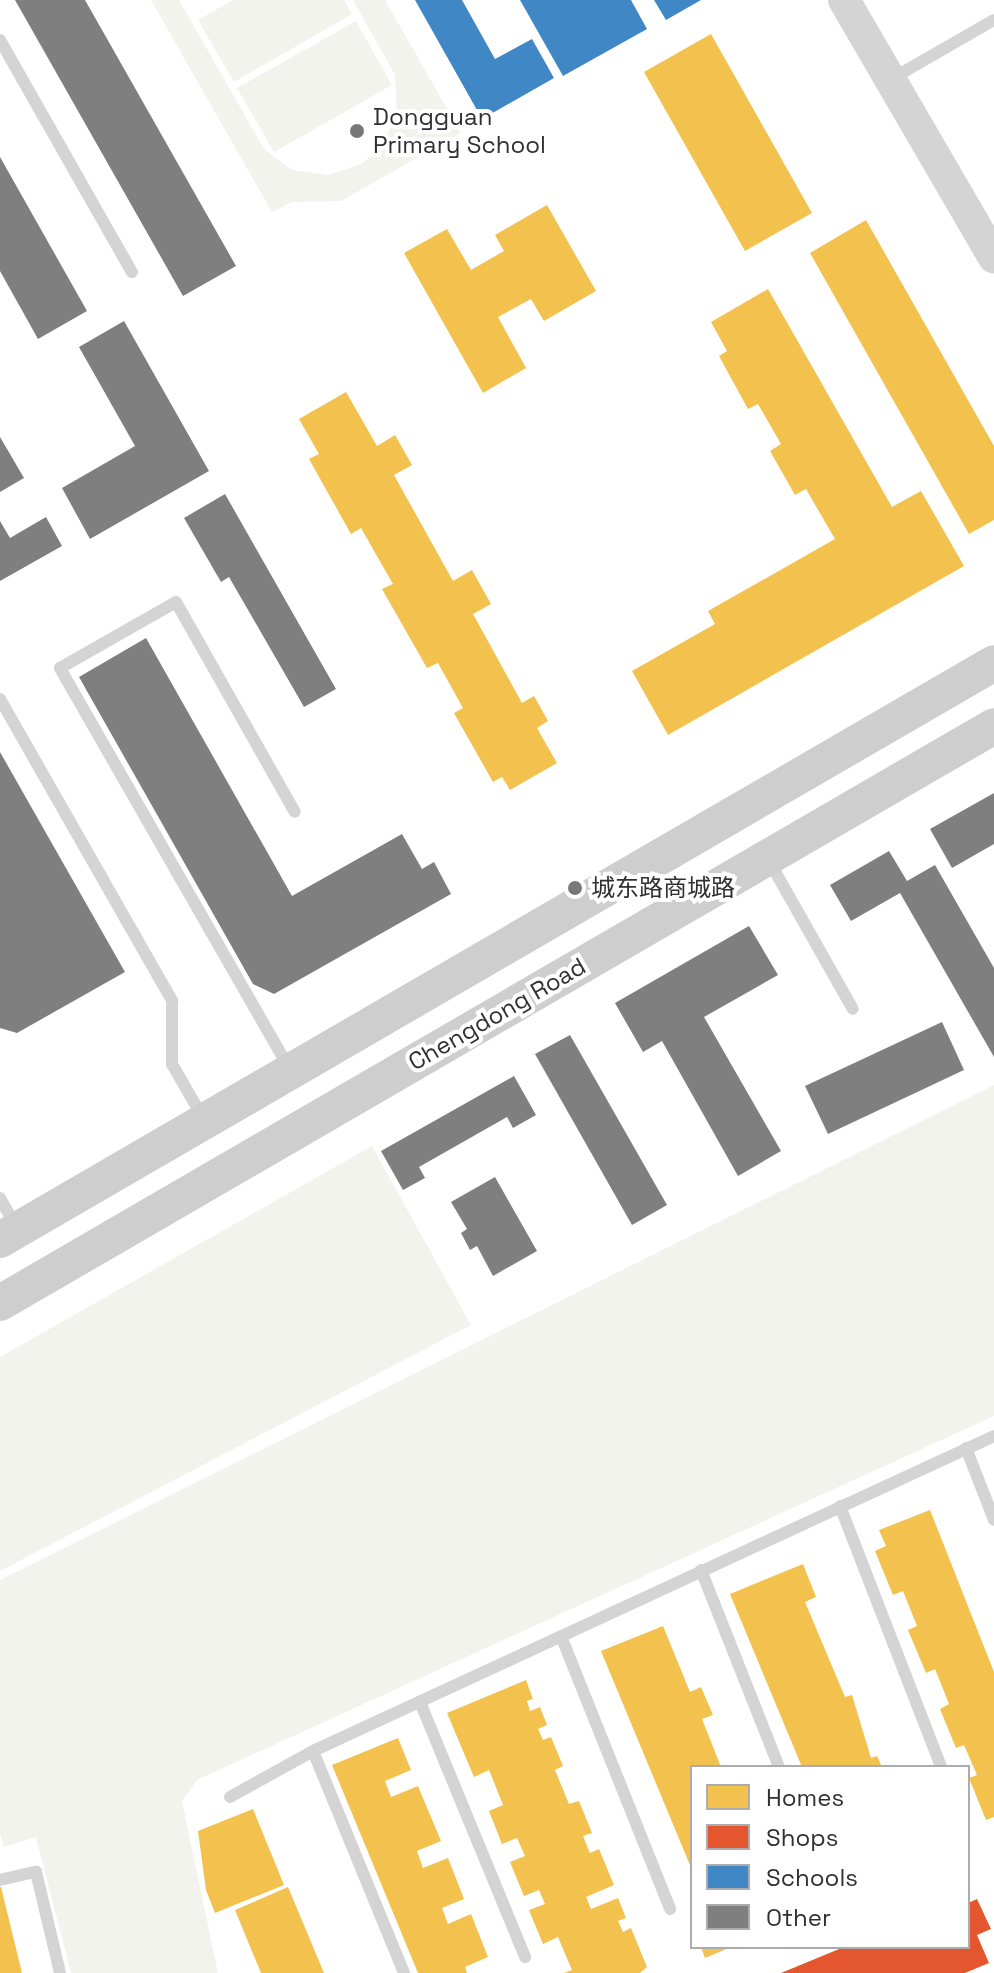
<!DOCTYPE html>
<html>
<head>
<meta charset="utf-8">
<style>
  body { margin:0 }
  #map { position:relative; width:994px; height:1973px; overflow:hidden; background:#fff; font-family:"Space Grotesk","Noto Sans SC",sans-serif }
  div>[style] { position:absolute }
  .green>* { inset:0; background:#f1f3ec }
  .homes>* { inset:0; background:#f2c14e }
  .shops>* { inset:0; background:#e4572e }
  .schools>* { inset:0; background:#3f88c5 }
  .building>* { inset:0; background:#7f7f7f }
  .service>* { height:12px; margin:-6px; padding:0 6px; transform-origin:6px; border-radius:6px; background:#d4d4d4 }
  .tertiary>* { height:32px; margin:-16px; padding:0 16px; transform-origin:16px; border-radius:16px; background:#d4d4d4 }
  .secondary>* { height:36px; margin:-18px; padding:0 18px; transform-origin:18px; border-radius:18px; background:#cecece }
  .dots>* { width:22px; height:22px; translate:-50% -50%; box-sizing:border-box; border:4px solid #fff; border-radius:50% }
  span { translate:-50% -50%; white-space:nowrap; text-align:center; line-height:1.15; -webkit-text-stroke:8px #fff; paint-order:stroke }
  .poi-label { font-size:24px; color:#303030 }
  .left { translate:0 -50%; text-align:left }
  .street-label { font-size:24px; color:#303030 }
  .legend { position:absolute; left:690px; top:1765px; width:280px; height:184px; box-sizing:border-box; background:#fff; border:2px solid #acacac; margin:0; padding:10px 14px; list-style:none; font-size:24px; color:#303030 }
  .legend li { display:flex; align-items:center; gap:16px; height:40px }
  .legend b { width:40px; border:2px solid #acacac }
</style>
</head>
<body>
<div id="map">
  <div class="green">
    <i style="clip-path:polygon(151px 0,179px 0,264px 149px,292px 170px,328px 175px,361px 164px,378px 151px,397px 115px,395px 75px,353px 0,385px 0,461px 133px,341px 201px,292px 202px,272px 212px)"></i>
    <i style="clip-path:polygon(233px 0,344px 0,352px 14px,234px 82px,198px 20px)"></i>
    <i style="clip-path:polygon(356px 21px,392px 85px,274px 152px,237px 88px)"></i>
    <i style="clip-path:polygon(994px 1085px,994px 1416px,197px 1780px,182px 1801px,218px 1973px,71px 1973px,36px 1837px,4px 1847px,0 1834px,0 1580px)"></i>
    <i style="clip-path:polygon(372px 1146px,471px 1325px,0 1571px,0 1357px)"></i>
  </div>
  <div class="homes">
    <i style="clip-path:polygon(711px 34px,812px 213px,745px 251px,644px 72px)"></i>
    <i style="clip-path:polygon(547px 205px,596px 291px,544px 321px,531px 299px,498px 317px,526px 368px,483px 393px,404px 253px,447px 229px,471px 270px,504px 251px,495px 235px)"></i>
    <i style="clip-path:polygon(866px 220px,994px 446px,994px 520px,969px 534px,810px 253px)"></i>
    <i style="clip-path:polygon(768px 289px,892px 507px,921px 491px,964px 566px,668px 735px,632px 671px,715px 624px,708px 611px,835px 539px,806px 489px,795px 495px,770px 451px,781px 444px,758px 404px,748px 409px,719px 356px,727px 351px,711px 322px)"></i>
    <i style="clip-path:polygon(346px 392px,377px 446px,395px 435px,412px 465px,394px 475px,453px 581px,472px 570px,491px 604px,473px 614px,522px 703px,534px 696px,548px 721px,537px 728px,557px 763px,510px 790px,502px 777px,493px 782px,454px 713px,463px 708px,438px 663px,427px 668px,382px 589px,393px 584px,361px 528px,351px 534px,309px 459px,319px 454px,299px 419px)"></i>
    <i style="clip-path:polygon(930px 1510px,994px 1672px,994px 1817px,986px 1820px,969px 1778px,977px 1775px,964px 1745px,956px 1748px,940px 1709px,949px 1704px,935px 1669px,926px 1673px,908px 1630px,917px 1626px,903px 1591px,893px 1595px,875px 1551px,886px 1546px,879px 1530px)"></i>
    <i style="clip-path:polygon(803px 1564px,816px 1597px,805px 1602px,845px 1697px,852px 1695px,871px 1758px,877px 1756px,882px 1767px,802px 1767px,730px 1594px)"></i>
    <i style="clip-path:polygon(663px 1626px,690px 1692px,701px 1687px,713px 1715px,702px 1719px,721px 1767px,692px 1767px,692px 1870px,601px 1651px)"></i>
    <i style="clip-path:polygon(526px 1680px,533px 1699px,527px 1701px,530px 1711px,540px 1707px,547px 1725px,538px 1729px,543px 1740px,551px 1737px,563px 1766px,555px 1770px,569px 1804px,579px 1801px,592px 1833px,583px 1836px,590px 1853px,599px 1849px,614px 1885px,586px 1897px,591px 1909px,618px 1898px,626px 1918px,618px 1921px,623px 1932px,631px 1928px,647px 1967px,640px 1973px,564px 1973px,572px 1970px,558px 1937px,543px 1944px,529px 1910px,545px 1904px,539px 1890px,524px 1896px,510px 1862px,525px 1856px,517px 1838px,502px 1844px,489px 1811px,503px 1805px,489px 1770px,474px 1777px,447px 1713px)"></i>
    <i style="clip-path:polygon(398px 1738px,411px 1770px,385px 1781px,391px 1797px,418px 1786px,441px 1841px,417px 1851px,423px 1868px,448px 1858px,464px 1899px,442px 1908px,448px 1924px,471px 1914px,488px 1957px,465px 1967px,467px 1973px,418px 1973px,332px 1765px)"></i>
    <i style="clip-path:polygon(253px 1809px,284px 1885px,215px 1913px,206px 1890px,198px 1831px)"></i>
    <i style="clip-path:polygon(0 1887px,1px 1887px,22px 1973px,0 1973px)"></i>
    <i style="clip-path:polygon(288px 1887px,324px 1973px,261px 1973px,235px 1910px)"></i>
    <i style="clip-path:polygon(701px 1947px,731px 1947px,705px 1958px)"></i>
  </div>
  <div class="shops">
    <i style="clip-path:polygon(977px 1899px,991px 1929px,977px 1935px,989px 1963px,965px 1973px,781px 1973px,844px 1947px,968px 1947px,968px 1903px)"></i>
  </div>
  <div class="schools">
    <i style="clip-path:polygon(415px 0,462px 0,495px 59px,532px 39px,554px 78px,482px 119px)"></i>
    <i style="clip-path:polygon(520px 0,631px 0,647px 29px,563px 76px)"></i>
    <i style="clip-path:polygon(654px 0,701px 0,666px 20px)"></i>
  </div>
  <div class="building">
    <i style="clip-path:polygon(15px 0,85px 0,236px 266px,183px 296px)"></i>
    <i style="clip-path:polygon(0 157px,87px 311px,38px 339px,0 271px)"></i>
    <i style="clip-path:polygon(124px 321px,209px 471px,90px 539px,62px 488px,135px 446px,79px 347px)"></i>
    <i style="clip-path:polygon(0 437px,24px 478px,0 492px)"></i>
    <i style="clip-path:polygon(225px 494px,336px 689px,304px 707px,229px 577px,221px 582px,184px 518px)"></i>
    <i style="clip-path:polygon(46px 517px,62px 546px,0 581px,0 521px,10px 538px)"></i>
    <i style="clip-path:polygon(146px 638px,292px 896px,402px 834px,422px 869px,434px 862px,451px 894px,274px 994px,253px 984px,79px 677px)"></i>
    <i style="clip-path:polygon(0 752px,125px 972px,17px 1033px,0 1028px)"></i>
    <i style="clip-path:polygon(994px 793px,994px 844px,952px 868px,930px 829px)"></i>
    <i style="clip-path:polygon(889px 851px,907px 881px,935px 865px,994px 968px,994px 1057px,900px 893px,851px 921px,830px 885px)"></i>
    <i style="clip-path:polygon(749px 926px,778px 975px,704px 1017px,781px 1151px,738px 1176px,662px 1041px,643px 1052px,615px 1003px)"></i>
    <i style="clip-path:polygon(942px 1022px,964px 1070px,828px 1134px,805px 1086px)"></i>
    <i style="clip-path:polygon(570px 1035px,667px 1205px,632px 1225px,535px 1054px)"></i>
    <i style="clip-path:polygon(514px 1076px,536px 1115px,513px 1128px,507px 1117px,419px 1167px,425px 1178px,403px 1190px,381px 1151px)"></i>
    <i style="clip-path:polygon(495px 1177px,537px 1251px,493px 1276px,477px 1246px,470px 1250px,461px 1233px,467px 1229px,451px 1202px)"></i>
  </div>
  <div class="service">
    <i style="left:0;top:40px;width:267px;rotate:60.4deg"></i>
    <i style="left:893px;top:78px;width:116px;rotate:-29.9deg"></i>
    <i style="left:0;top:699px;width:348px;rotate:60.3deg"></i>
    <i style="left:172px;top:1001px;width:63px;rotate:90deg"></i>
    <i style="left:172px;top:1064px;width:62px;rotate:60.1deg"></i>
    <i style="left:768px;top:859px;width:172px;rotate:60.5deg"></i>
    <i style="left:289px;top:1068px;width:461px;rotate:-119.8deg"></i>
    <i style="left:60px;top:668px;width:133px;rotate:-29.6deg"></i>
    <i style="left:176px;top:602px;width:241px;rotate:60.5deg"></i>
    <i style="left:0;top:1198px;width:33px;rotate:61deg"></i>
    <i style="left:966px;top:1448px;width:77px;rotate:68.7deg"></i>
    <i style="left:840px;top:1506px;width:280px;rotate:68.8deg"></i>
    <i style="left:701px;top:1570px;width:212px;rotate:68.4deg"></i>
    <i style="left:561px;top:1636px;width:294px;rotate:68.2deg"></i>
    <i style="left:420px;top:1702px;width:276px;rotate:67.6deg"></i>
    <i style="left:313px;top:1751px;width:240px;rotate:67.7deg"></i>
    <i style="left:230px;top:1797px;width:95px;rotate:-29deg"></i>
    <i style="left:313px;top:1751px;width:750px;rotate:-24.82deg"></i>
    <i style="left:0;top:1880px;width:37px;rotate:-13deg"></i>
    <i style="left:36px;top:1872px;width:104px;rotate:76.6deg"></i>
  </div>
  <div class="tertiary">
    <i style="left:844px;top:0;width:298px;rotate:59.8deg"></i>
  </div>
  <div class="secondary">
    <i style="left:0;top:1240px;width:1149px;rotate:-30.13deg"></i>
    <i style="left:0;top:1303px;width:1149px;rotate:-30.13deg"></i>
  </div>
  <div class="dots">
    <i style="left:357px;top:131px;background:#787878"></i>
    <i style="left:575px;top:888px;background:#787878"></i>
  </div>
  <div class="poi-label">
    <span class="left" style="left:373px;top:131px">Dongguan<br>Primary School</span>
    <span class="left" style="left:591px;top:888px">城东路商城路</span>
  </div>
  <div class="street-label">
    <span style="left:497px;top:1014px;rotate:-30deg">Chengdong Road</span>
  </div>
  <ul class="legend">
  <li><b style="height:22px;background:#f2c14e"></b>Homes</li>
  <li><b style="height:22px;background:#e4572e"></b>Shops</li>
  <li><b style="height:22px;background:#3f88c5"></b>Schools</li>
  <li><b style="height:22px;background:#7f7f7f"></b>Other</li>
  </ul>
</div>
</body>
</html>
